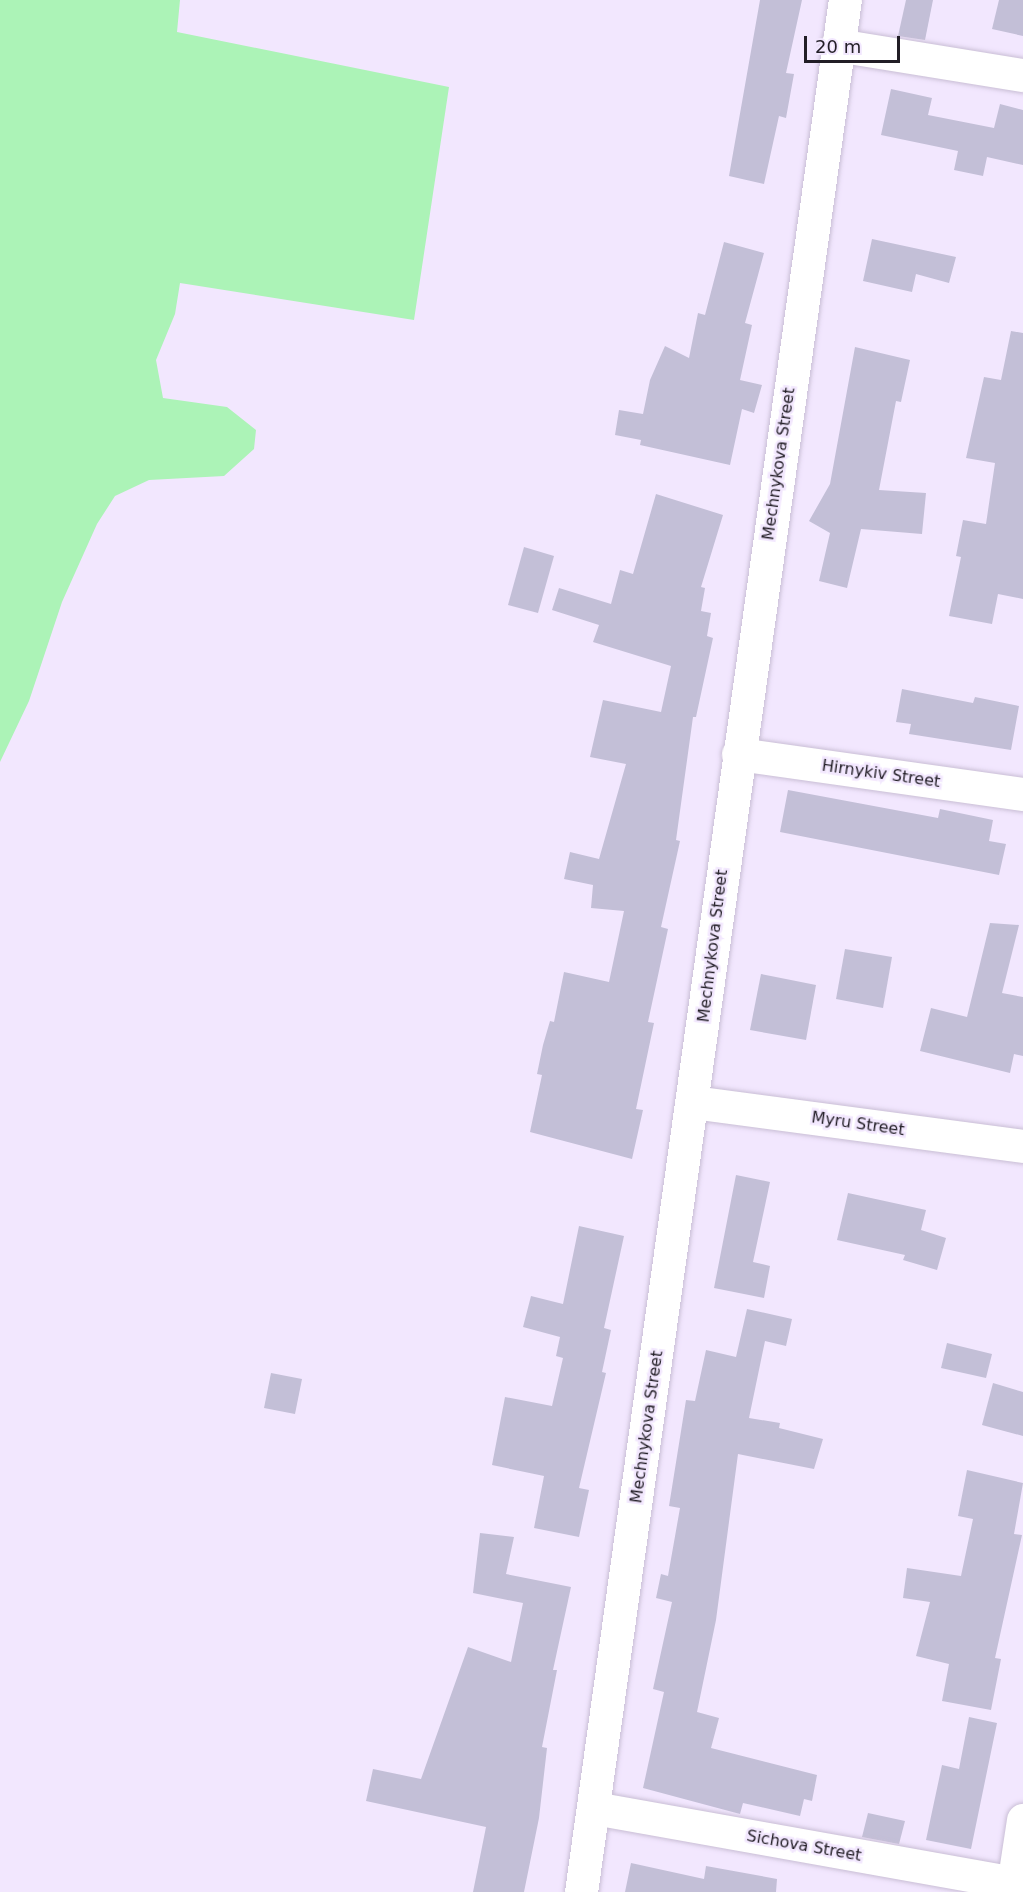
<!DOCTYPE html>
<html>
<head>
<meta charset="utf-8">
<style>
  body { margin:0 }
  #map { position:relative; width:1023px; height:1892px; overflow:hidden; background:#f2e7fe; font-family:"DejaVu Sans",sans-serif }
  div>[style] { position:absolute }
  .green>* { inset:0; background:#acf3b7 }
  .building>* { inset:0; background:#c3bfd7 }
  .roads { filter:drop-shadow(0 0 2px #c9bed5) drop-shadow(0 0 2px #c9bed5) }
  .minor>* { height:33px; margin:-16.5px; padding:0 16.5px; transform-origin:16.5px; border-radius:16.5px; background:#fff }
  span { translate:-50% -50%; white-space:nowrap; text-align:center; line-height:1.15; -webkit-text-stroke:5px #f2e7fe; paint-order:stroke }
  .street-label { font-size:16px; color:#221e26 }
  .scale { position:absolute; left:804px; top:36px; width:96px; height:27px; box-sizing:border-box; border:3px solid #221e26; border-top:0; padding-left:8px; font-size:18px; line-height:21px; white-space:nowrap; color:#221e26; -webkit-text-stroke:4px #f2e7fe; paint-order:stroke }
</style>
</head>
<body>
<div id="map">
  <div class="green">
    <i style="clip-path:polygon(0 0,180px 0,177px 32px,449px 87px,414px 320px,180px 283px,175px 314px,156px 360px,163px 398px,227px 407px,256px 430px,254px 449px,224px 476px,149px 480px,115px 496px,97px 524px,62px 602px,29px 701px,0 762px)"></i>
  </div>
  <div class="building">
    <i style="clip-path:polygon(760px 0,802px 0,786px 73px,794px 74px,786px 118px,779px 116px,764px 184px,729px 176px)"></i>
    <i style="clip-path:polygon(906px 0,933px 0,925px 40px,898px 36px)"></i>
    <i style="clip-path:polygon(999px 0,1023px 0,1023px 36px,992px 29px)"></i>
    <i style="clip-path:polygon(891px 89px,932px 98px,928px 115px,994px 128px,1000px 104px,1023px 110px,1023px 165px,987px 157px,983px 176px,954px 170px,958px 151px,881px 135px)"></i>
    <i style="clip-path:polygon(872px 239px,956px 257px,949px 283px,916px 274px,912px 292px,863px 281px)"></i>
    <i style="clip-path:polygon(724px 242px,764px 253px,745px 323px,752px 325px,740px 380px,762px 385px,754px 413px,742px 409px,730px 465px,640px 445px,641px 440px,615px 435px,619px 410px,643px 414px,650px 380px,665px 346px,689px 358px,698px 313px,705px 315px)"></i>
    <i style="clip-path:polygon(1011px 331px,1023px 333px,1023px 599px,998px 594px,992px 624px,949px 616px,961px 557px,956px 556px,963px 520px,986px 524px,995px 463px,966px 458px,984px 377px,1001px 380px)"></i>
    <i style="clip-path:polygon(855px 347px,910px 360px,901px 402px,896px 401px,879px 490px,926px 493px,922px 534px,861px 529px,847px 588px,819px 581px,830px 533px,809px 521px,830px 484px)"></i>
    <i style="clip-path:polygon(656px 494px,723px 515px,701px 587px,705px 588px,701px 611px,711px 613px,707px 636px,713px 638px,696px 717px,693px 717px,676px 840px,680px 841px,661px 927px,668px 929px,648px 1022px,654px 1023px,636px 1109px,643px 1110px,632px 1159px,530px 1132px,542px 1075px,537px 1074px,543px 1045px,550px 1021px,554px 1022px,564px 972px,609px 982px,624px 911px,591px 908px,593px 885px,564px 879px,570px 852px,599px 859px,626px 764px,590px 757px,603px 700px,661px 712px,671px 666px,593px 642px,599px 625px,552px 610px,559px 588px,611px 604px,620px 570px,633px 574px)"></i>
    <i style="clip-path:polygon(524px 547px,554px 556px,538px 613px,508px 605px)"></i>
    <i style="clip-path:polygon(902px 689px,973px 703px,975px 697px,1019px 706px,1011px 750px,909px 734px,911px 724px,896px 722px)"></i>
    <i style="clip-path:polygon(788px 790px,938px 818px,940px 809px,993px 820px,989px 841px,1006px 844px,999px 875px,780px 832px)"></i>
    <i style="clip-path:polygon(990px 923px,1019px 925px,1002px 993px,1023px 997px,1023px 1056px,1014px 1054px,1010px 1073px,920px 1051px,931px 1008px,967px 1017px)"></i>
    <i style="clip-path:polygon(845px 949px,892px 957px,883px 1008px,836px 999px)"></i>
    <i style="clip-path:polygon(761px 974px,816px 985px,806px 1040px,750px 1030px)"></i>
    <i style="clip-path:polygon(736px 1175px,770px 1182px,753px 1262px,770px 1266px,764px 1298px,714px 1288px)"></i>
    <i style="clip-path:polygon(848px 1193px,926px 1210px,921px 1230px,946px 1238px,937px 1270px,903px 1260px,905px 1255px,837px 1240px)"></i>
    <i style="clip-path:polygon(579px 1226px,624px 1236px,604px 1328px,611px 1330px,602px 1372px,606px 1373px,579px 1488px,589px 1490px,579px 1537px,534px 1528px,544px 1476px,492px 1465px,505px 1397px,552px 1406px,563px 1358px,556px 1356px,560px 1337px,523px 1327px,531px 1296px,563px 1304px)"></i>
    <i style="clip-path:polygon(747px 1309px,792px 1319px,786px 1346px,765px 1341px,749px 1418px,780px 1423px,779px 1428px,823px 1439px,814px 1469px,738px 1454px,716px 1620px,697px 1712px,719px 1718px,711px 1748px,817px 1775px,812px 1801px,804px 1799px,800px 1816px,743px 1803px,740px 1814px,643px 1788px,664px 1692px,653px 1689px,672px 1602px,656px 1598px,661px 1574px,668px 1576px,680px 1508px,669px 1506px,686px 1400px,695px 1401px,706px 1350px,736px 1357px)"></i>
    <i style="clip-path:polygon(947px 1343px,992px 1354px,986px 1378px,941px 1368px)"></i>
    <i style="clip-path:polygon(271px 1373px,302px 1379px,295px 1414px,264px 1408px)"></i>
    <i style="clip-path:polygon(993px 1383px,1023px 1392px,1023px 1436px,982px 1425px)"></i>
    <i style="clip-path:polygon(967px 1470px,1023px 1483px,1014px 1534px,1022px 1535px,995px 1658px,1001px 1659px,991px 1710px,942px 1701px,949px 1664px,916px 1656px,930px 1602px,903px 1598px,907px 1568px,961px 1576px,973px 1519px,958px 1516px)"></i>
    <i style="clip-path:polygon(480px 1533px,514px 1537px,506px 1574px,571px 1587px,553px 1670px,557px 1670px,542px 1747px,547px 1748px,539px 1818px,524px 1892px,473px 1892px,486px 1827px,366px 1801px,373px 1769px,421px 1779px,468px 1647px,511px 1662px,523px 1603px,473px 1593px)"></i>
    <i style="clip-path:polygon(969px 1717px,997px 1723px,971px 1849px,926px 1840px,942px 1765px,959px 1769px)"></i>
    <i style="clip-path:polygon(868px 1813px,905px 1821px,899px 1844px,862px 1837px)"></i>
    <i style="clip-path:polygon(631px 1863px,704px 1879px,706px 1866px,777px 1879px,776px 1892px,625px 1892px)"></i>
  </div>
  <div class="roads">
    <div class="minor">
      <i style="left:837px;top:45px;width:188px;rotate:9.2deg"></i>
      <i style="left:738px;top:754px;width:288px;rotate:8deg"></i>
      <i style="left:693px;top:1102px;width:333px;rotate:7.6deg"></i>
      <i style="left:594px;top:1808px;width:427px;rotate:10.1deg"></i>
      <i style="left:581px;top:1892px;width:1910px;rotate:-82.06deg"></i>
      <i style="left:1012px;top:1892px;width:73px;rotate:-81.3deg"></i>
    </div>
  </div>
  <div class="street-label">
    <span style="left:779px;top:464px;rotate:-82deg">Mechnykova Street</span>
    <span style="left:881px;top:774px;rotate:8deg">Hirnykiv Street</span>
    <span style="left:713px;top:946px;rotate:-83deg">Mechnykova Street</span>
    <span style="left:858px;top:1124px;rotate:8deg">Myru Street</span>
    <span style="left:647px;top:1427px;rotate:-82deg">Mechnykova Street</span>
    <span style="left:804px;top:1846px;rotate:10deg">Sichova Street</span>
  </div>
  <div class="scale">20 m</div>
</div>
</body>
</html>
